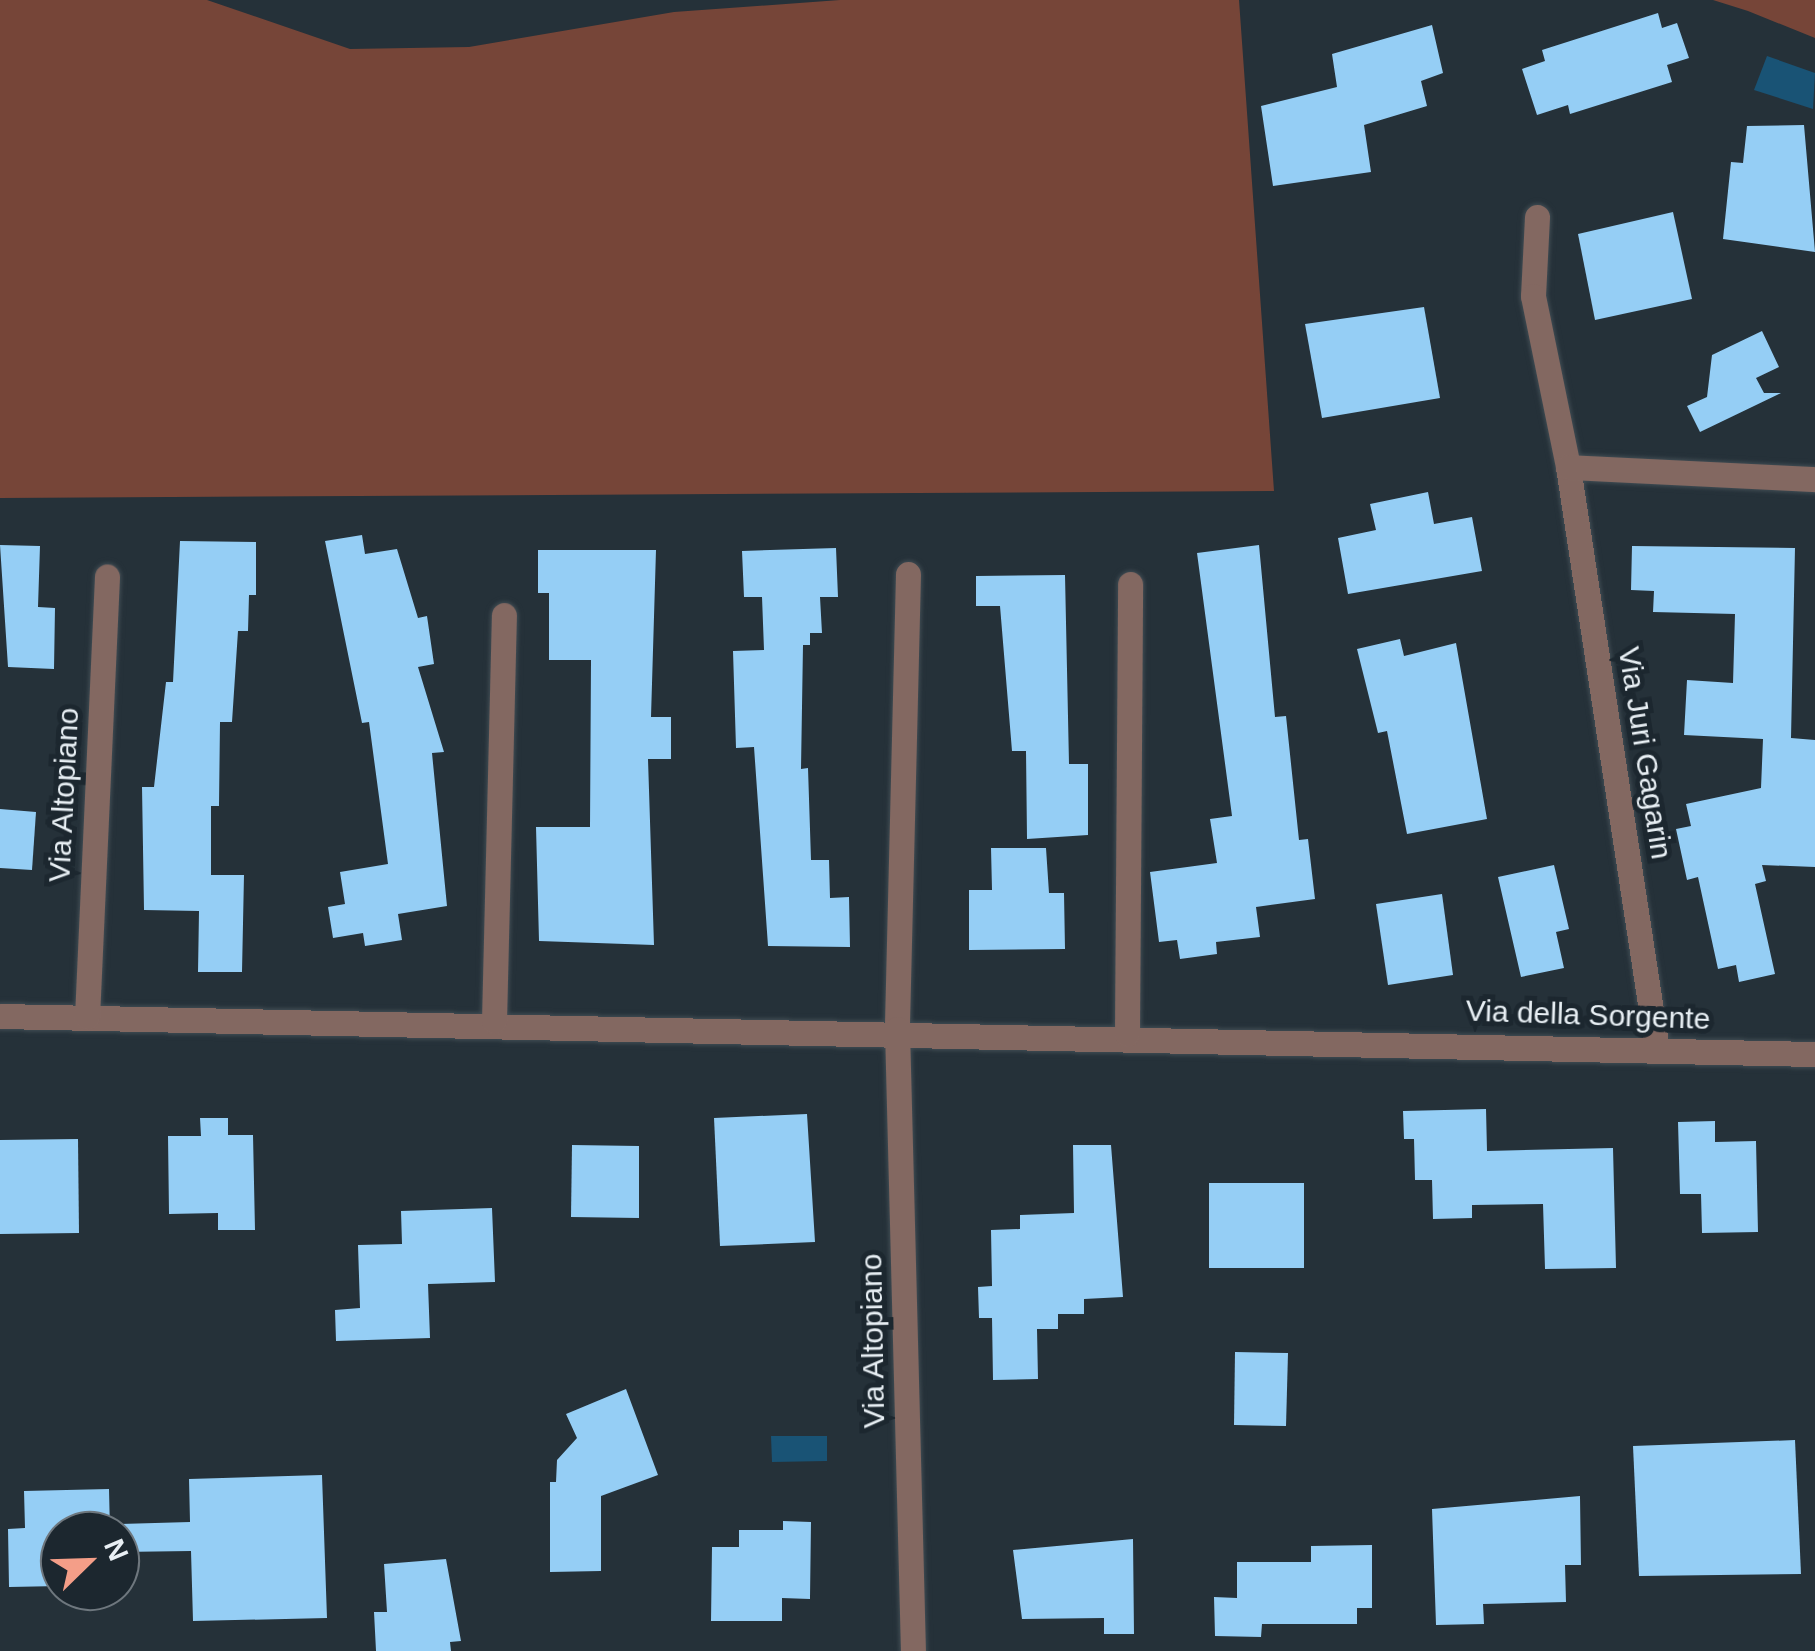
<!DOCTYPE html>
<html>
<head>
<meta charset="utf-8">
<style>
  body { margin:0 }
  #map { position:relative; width:1815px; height:1651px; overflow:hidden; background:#253139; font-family:Arial,sans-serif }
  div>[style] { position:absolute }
  .green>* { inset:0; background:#764538 }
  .water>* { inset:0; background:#195375 }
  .building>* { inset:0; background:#95cef5 }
  .roads { filter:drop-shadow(0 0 2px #404c53) drop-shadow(0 0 2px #404c53) }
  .street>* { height:25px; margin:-12.5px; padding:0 12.5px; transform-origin:12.5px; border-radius:12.5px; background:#836861 }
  span { translate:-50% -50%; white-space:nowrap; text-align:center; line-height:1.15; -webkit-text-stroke:10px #1c272f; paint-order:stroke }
  .street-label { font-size:30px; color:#e8eff4 }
  .north { position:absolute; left:40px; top:1511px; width:100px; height:100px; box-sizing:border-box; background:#1c272f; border:2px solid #6e777e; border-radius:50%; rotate:67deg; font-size:28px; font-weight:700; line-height:40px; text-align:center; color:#e8eff4 }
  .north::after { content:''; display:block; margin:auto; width:35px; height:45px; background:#f49e88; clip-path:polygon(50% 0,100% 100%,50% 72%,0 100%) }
</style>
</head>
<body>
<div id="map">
  <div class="green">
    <i style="clip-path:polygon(0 0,207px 0,350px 49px,469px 47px,674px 12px,840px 0,1239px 0,1274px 491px,0 498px)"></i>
    <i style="clip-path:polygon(1713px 0,1815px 0,1815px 38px,1748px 11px)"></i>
  </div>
  <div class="water">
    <i style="clip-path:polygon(1767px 56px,1815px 73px,1813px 109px,1754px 90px)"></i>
    <i style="clip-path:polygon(771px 1436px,827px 1436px,827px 1461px,772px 1462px)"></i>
  </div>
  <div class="building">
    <i style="clip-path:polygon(1658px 13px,1662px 28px,1677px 23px,1689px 58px,1667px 65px,1672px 82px,1570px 114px,1568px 105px,1537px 115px,1522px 69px,1545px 61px,1542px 50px)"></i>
    <i style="clip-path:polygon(1432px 25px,1443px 73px,1421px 81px,1427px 106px,1364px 125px,1371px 172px,1273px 186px,1261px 106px,1337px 87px,1332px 54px)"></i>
    <i style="clip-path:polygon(1804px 125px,1815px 252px,1723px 239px,1731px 162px,1743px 163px,1747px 126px)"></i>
    <i style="clip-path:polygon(1673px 212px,1692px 299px,1595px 320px,1578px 234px)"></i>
    <i style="clip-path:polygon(1424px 307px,1440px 398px,1322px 418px,1305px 324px)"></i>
    <i style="clip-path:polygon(1762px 331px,1779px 367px,1756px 378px,1764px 393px,1781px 393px,1700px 432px,1687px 406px,1707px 397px,1712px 355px)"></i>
    <i style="clip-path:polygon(1428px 492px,1434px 524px,1472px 517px,1482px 571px,1348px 594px,1338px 538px,1376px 530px,1370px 504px)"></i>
    <i style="clip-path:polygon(362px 535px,365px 554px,397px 549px,418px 618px,427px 616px,434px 664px,418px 667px,444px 752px,432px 753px,447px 906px,398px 914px,402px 940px,365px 946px,363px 933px,333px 938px,328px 907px,345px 904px,340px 872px,388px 864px,369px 722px,362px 723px,325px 541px)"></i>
    <i style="clip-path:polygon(180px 541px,256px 542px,256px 595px,249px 595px,248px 631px,238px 631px,232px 722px,220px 722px,219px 806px,211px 806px,211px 875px,244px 875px,242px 972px,198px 972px,199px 911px,144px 910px,142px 787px,154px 787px,166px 682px,173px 682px)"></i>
    <i style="clip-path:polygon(0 545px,40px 546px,38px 607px,55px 608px,54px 669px,8px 667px)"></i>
    <i style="clip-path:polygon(1259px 545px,1275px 717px,1286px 716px,1299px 840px,1308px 839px,1315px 899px,1256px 907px,1260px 937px,1216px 942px,1217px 954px,1180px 959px,1177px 940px,1159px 942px,1150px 872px,1217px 863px,1210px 819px,1232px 816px,1197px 553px)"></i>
    <i style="clip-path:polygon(1632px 546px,1795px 548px,1791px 738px,1815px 740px,1815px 867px,1762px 865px,1766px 881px,1755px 884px,1775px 974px,1739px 982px,1736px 965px,1718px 969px,1698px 877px,1687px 880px,1676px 829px,1691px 826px,1686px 804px,1761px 788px,1763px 739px,1684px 735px,1687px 680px,1733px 683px,1735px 614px,1653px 612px,1654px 591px,1631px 590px)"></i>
    <i style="clip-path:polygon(836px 548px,838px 597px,820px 597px,822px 633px,810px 633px,810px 645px,803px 645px,801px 769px,808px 768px,811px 860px,829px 860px,830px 898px,849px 897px,850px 947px,768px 946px,754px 747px,736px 748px,733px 651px,764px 650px,762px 597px,744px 597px,742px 551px)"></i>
    <i style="clip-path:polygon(538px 550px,656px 550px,651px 717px,671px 717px,671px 759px,648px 759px,654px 945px,539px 941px,536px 827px,590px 827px,591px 660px,549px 660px,549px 593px,538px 593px)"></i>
    <i style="clip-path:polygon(1065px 575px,1069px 764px,1088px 764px,1088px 835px,1027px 839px,1026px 751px,1012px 751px,1000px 606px,976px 606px,976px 576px)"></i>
    <i style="clip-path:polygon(1400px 639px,1404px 656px,1456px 643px,1487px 819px,1407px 834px,1387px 731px,1378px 733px,1357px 649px)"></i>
    <i style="clip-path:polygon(0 809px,36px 812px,32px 870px,0 868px)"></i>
    <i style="clip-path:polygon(991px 848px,1046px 848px,1049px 893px,1064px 893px,1065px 949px,969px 950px,969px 890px,992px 890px)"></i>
    <i style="clip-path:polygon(1554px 865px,1569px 929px,1556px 932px,1564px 968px,1521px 977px,1498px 877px)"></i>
    <i style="clip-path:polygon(1442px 894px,1453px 975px,1388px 985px,1376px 904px)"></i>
    <i style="clip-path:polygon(1486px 1109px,1487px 1151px,1613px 1148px,1616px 1268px,1545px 1269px,1543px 1204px,1472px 1205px,1472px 1218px,1433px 1219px,1432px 1180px,1415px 1180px,1414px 1139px,1404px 1139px,1403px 1111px)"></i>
    <i style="clip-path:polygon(807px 1114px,815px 1242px,720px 1246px,714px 1118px)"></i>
    <i style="clip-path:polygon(200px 1118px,228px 1118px,228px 1135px,253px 1135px,255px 1230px,218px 1230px,218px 1213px,169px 1214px,168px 1136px,201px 1136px)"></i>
    <i style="clip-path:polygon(1715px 1121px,1715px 1142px,1756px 1141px,1758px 1232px,1702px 1233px,1701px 1194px,1680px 1194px,1678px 1122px)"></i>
    <i style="clip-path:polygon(78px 1139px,79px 1233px,0 1234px,0 1140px)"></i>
    <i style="clip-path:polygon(572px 1145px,639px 1146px,639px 1218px,571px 1217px)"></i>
    <i style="clip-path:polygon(1073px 1145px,1111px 1145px,1123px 1297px,1084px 1299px,1084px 1314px,1058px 1314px,1058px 1329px,1037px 1329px,1038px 1379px,993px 1380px,992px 1318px,979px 1318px,978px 1287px,992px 1286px,991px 1230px,1020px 1229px,1020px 1215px,1074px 1213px)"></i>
    <i style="clip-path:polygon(1209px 1183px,1304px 1183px,1304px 1268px,1209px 1268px)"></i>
    <i style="clip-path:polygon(492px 1208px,495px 1282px,428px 1284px,430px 1338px,336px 1341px,335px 1310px,360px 1308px,358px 1245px,402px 1244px,401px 1211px)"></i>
    <i style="clip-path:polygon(1235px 1352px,1288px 1353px,1286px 1426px,1234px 1425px)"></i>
    <i style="clip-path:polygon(626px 1389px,658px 1475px,601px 1496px,601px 1571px,550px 1572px,550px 1482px,556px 1482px,557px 1460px,577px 1438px,566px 1414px)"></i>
    <i style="clip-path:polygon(1795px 1440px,1801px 1574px,1639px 1576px,1633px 1446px)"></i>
    <i style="clip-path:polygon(322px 1475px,327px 1618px,193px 1621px,191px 1551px,120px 1552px,120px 1524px,190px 1522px,189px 1479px)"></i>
    <i style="clip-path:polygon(109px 1489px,110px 1531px,60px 1531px,60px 1586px,9px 1587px,8px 1529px,25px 1528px,24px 1491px)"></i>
    <i style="clip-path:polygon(1580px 1496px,1581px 1565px,1565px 1565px,1566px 1602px,1483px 1604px,1484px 1624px,1436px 1625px,1432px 1509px)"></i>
    <i style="clip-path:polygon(783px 1521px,811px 1522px,810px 1599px,782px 1598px,782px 1621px,711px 1621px,712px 1547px,739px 1547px,739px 1530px,783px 1530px)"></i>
    <i style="clip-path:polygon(1133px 1539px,1134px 1634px,1104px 1634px,1104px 1618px,1022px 1619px,1013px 1550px)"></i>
    <i style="clip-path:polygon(1372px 1545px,1372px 1608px,1357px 1608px,1357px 1624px,1262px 1624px,1261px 1637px,1215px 1636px,1214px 1597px,1237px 1598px,1237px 1562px,1311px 1562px,1311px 1546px)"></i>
    <i style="clip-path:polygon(446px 1559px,461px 1641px,450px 1642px,451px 1651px,376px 1651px,374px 1612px,387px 1612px,384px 1564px)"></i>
  </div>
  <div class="roads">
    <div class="street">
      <i style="left:1537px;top:217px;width:79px;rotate:92.9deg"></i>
      <i style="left:1533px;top:296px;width:175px;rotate:78.4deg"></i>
      <i style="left:1568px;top:467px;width:589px;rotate:81.31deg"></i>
      <i style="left:1568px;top:467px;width:247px;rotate:2.8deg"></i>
      <i style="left:908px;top:574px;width:455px;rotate:91.4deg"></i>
      <i style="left:897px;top:1029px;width:622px;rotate:88.53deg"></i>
      <i style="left:0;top:1016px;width:1815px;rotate:1.2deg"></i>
      <i style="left:87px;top:1017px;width:441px;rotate:-87.4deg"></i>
      <i style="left:494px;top:1021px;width:406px;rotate:-88.6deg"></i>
      <i style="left:1127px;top:1034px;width:450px;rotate:-89.6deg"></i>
    </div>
  </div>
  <div class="street-label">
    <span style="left:1645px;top:753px;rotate:81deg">Via Juri Gagarin</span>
    <span style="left:64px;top:795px;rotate:-87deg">Via Altopiano</span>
    <span style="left:1588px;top:1015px;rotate:2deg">Via della Sorgente</span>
    <span style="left:873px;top:1341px;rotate:-91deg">Via Altopiano</span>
  </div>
  <div class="north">N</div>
</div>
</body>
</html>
